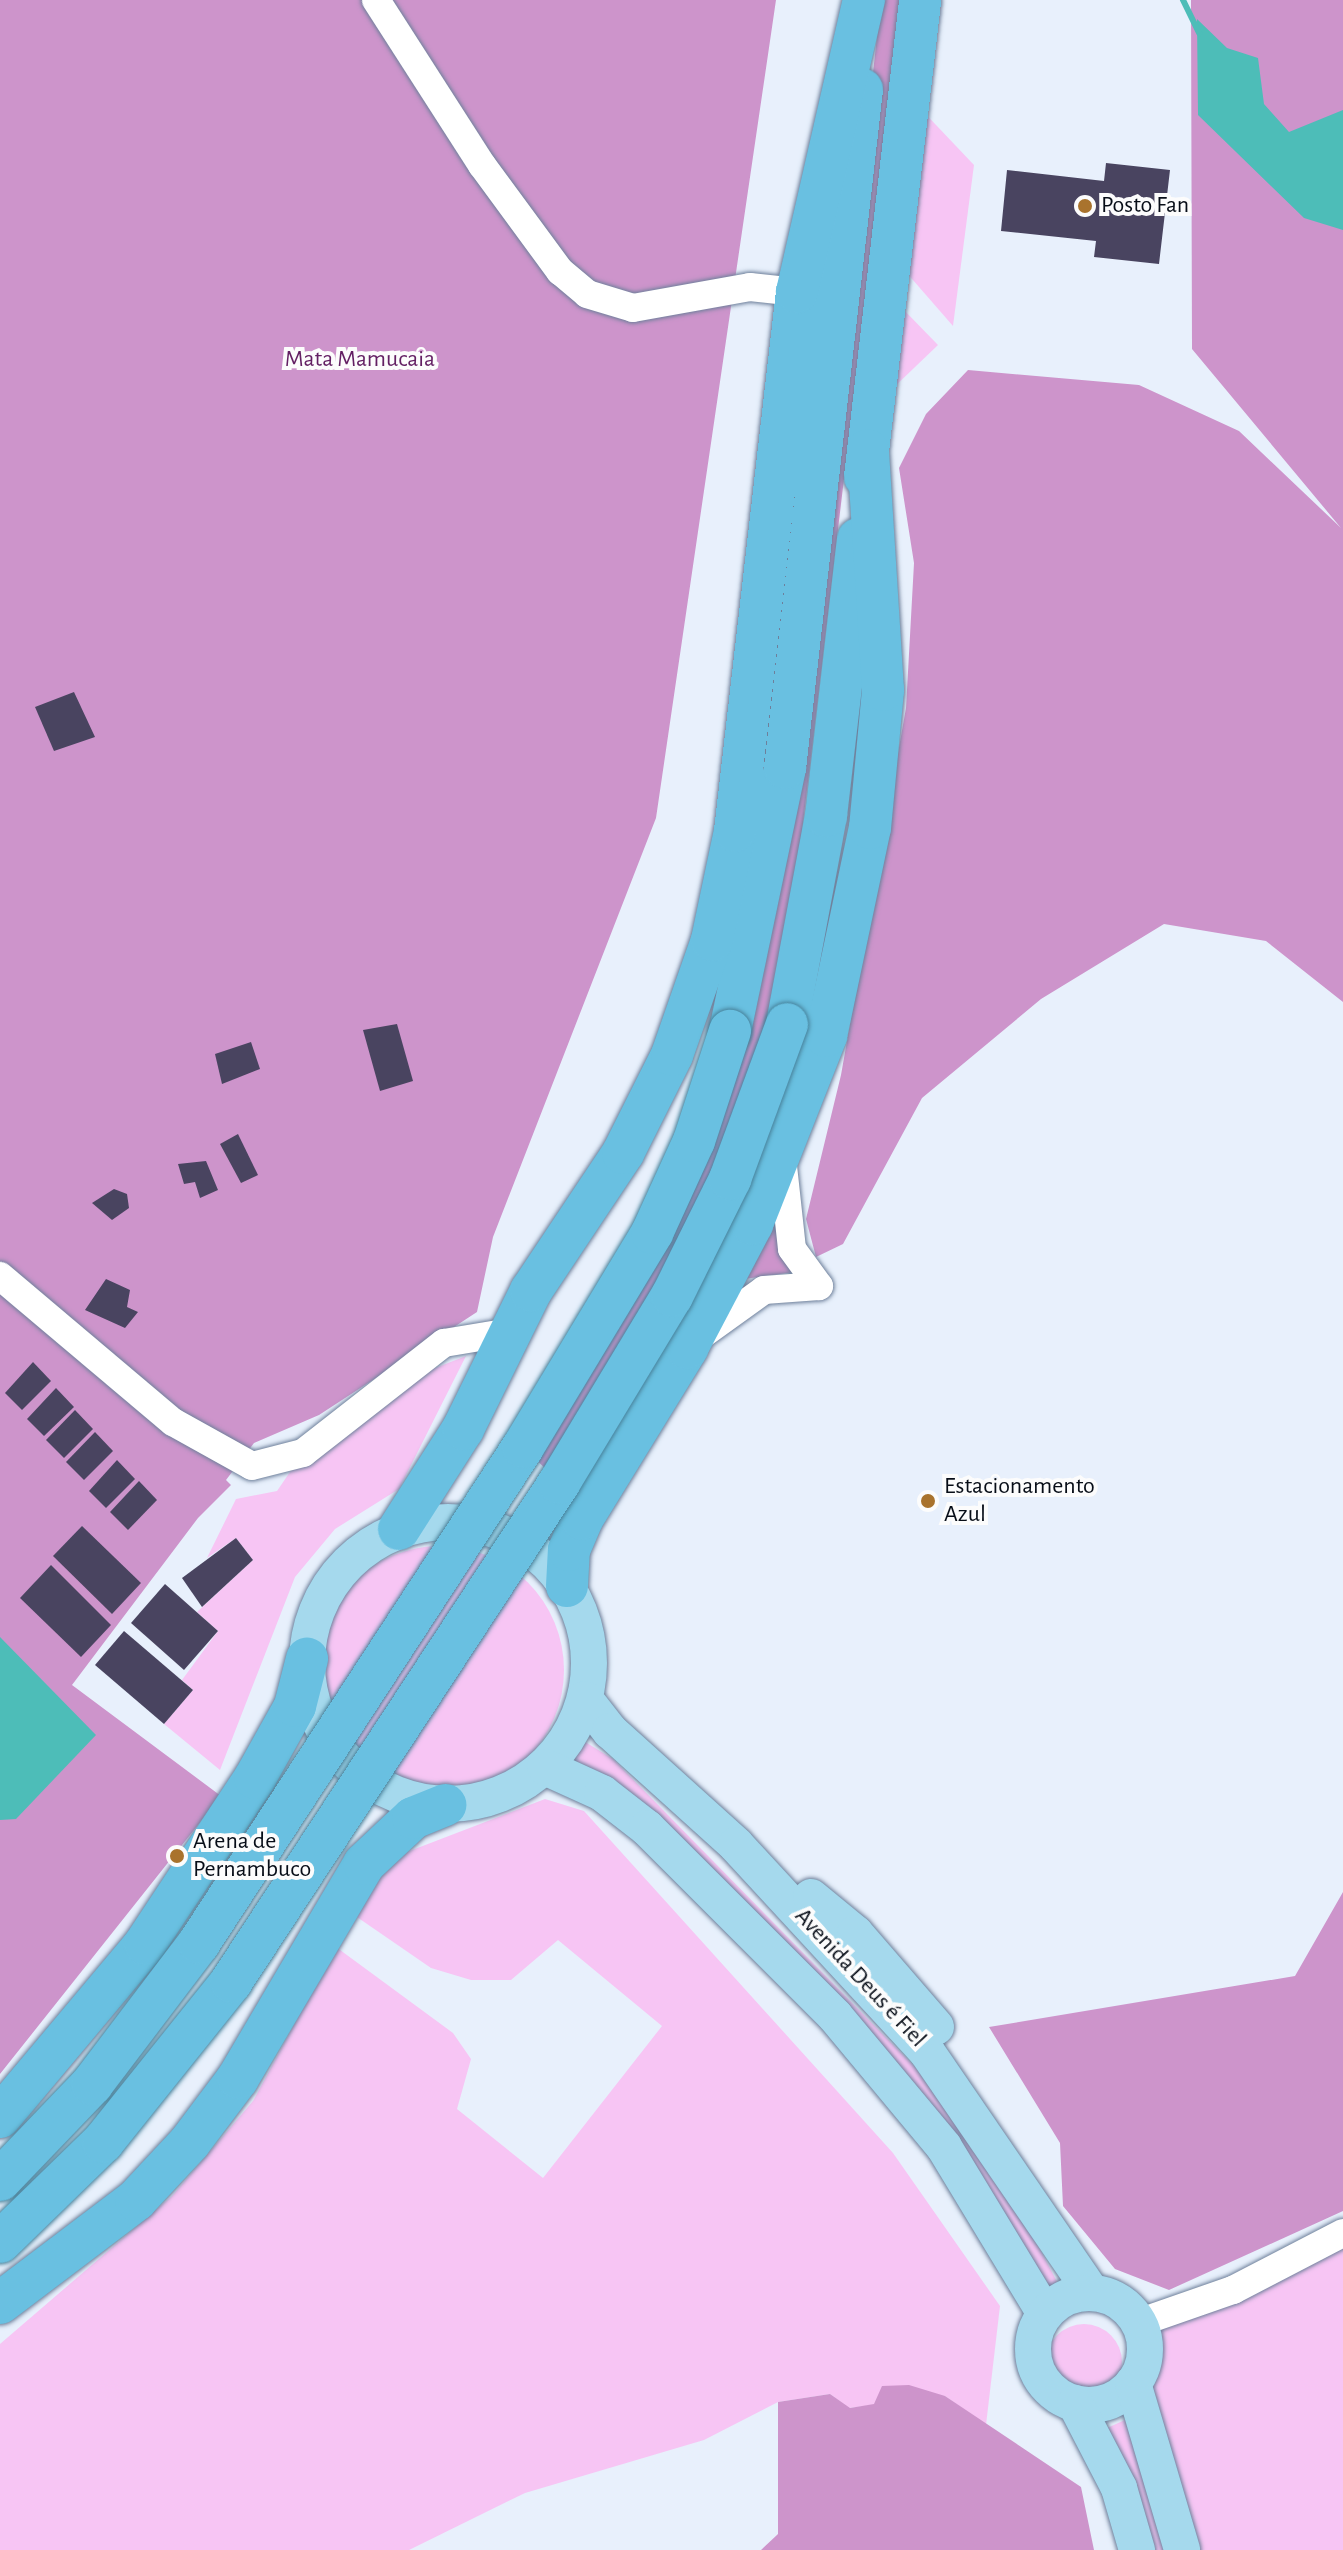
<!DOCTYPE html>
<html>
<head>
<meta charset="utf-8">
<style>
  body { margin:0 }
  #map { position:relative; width:1343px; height:2550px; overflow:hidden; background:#e8f0fc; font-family:"Alegreya Sans",sans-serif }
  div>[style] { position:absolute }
  .green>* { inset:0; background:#f7c5f4 }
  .round { border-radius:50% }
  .forest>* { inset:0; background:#cd94cb }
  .water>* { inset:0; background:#4dbdb8 }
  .stream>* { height:6px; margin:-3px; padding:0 3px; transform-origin:3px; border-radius:3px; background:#4dbdb8 }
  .building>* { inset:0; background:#494460 }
  .roads { filter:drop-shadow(0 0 2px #6e809b) drop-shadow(0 0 2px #6e809b) }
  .minor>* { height:28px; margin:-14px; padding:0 14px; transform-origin:14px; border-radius:14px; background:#fff }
  .major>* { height:36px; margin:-18px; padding:0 18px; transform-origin:18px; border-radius:18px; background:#a5d9ed }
  .major>.ring { margin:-18px; padding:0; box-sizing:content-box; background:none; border:36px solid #a5d9ed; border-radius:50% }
  .highway>* { height:42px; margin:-21px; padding:0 21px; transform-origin:21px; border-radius:21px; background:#69c0e1 }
  .bridges { filter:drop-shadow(0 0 2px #47819a) drop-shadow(0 0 2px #47819a) }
  .highway-bridge>* { height:42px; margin:-21px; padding:0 21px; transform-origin:21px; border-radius:21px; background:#69c0e1 }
  .dots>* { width:22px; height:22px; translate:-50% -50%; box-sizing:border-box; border:4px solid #fcfcfc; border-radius:50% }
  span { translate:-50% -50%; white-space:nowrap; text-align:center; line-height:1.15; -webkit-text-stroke:8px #fcfcfc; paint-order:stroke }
  .poi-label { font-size:24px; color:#070d17 }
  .left { translate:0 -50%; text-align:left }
  .park-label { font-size:24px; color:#631f63 }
  .street-label { font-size:24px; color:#070d17 }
</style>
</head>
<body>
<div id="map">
  <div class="green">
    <i style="clip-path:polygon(918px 106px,974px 165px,953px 326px,899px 264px)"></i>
    <i style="clip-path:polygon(901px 307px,938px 345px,890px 391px)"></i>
    <i style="clip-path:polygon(466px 1356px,399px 1489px,335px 1529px,295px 1577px,220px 1770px,164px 1724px,193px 1690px,182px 1680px,218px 1631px,197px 1612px,253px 1560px,236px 1538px,207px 1558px,236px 1499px,277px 1491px,303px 1453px,425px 1372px)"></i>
    <i class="round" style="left:316px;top:1546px;width:248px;height:248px"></i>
    <i style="clip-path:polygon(582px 1740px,613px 1759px,915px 2067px,1029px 2228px,1065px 2297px,1037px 2311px,933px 2131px,564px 1767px)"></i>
    <i style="clip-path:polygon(545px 1799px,584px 1811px,893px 2153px,1000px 2306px,986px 2425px,945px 2396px,849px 2408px,830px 2394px,778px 2402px,704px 2440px,525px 2493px,409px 2550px,0 2550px,0 2344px,172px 2196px,253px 2101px,336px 1947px,453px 2033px,471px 2059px,457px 2109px,543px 2178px,662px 2026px,558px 1940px,511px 1980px,471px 1980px,431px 1968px,354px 1915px,394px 1857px)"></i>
    <i style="clip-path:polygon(1343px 2233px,1343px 2550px,1182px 2550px,1141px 2369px,1138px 2323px)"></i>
    <i class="round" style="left:1046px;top:2324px;width:76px;height:76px"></i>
    <i style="clip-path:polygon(1127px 2419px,1166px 2550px,1142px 2550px,1096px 2433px)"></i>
  </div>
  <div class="forest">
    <i style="clip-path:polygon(0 0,776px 0,656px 818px,493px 1237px,477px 1312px,319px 1415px,254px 1443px,226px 1480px,231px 1485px,198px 1518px,72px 1685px,221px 1796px,0 2074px)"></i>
    <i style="clip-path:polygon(881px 0,901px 0,783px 991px,701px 1207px,548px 1471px,532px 1456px,721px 1099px,860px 191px)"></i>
    <i style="clip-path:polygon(1191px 0,1343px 0,1343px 1002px,1266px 941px,1164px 924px,1041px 999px,922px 1098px,843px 1244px,816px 1257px,806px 1219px,841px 1075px,906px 708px,914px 563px,899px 468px,926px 414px,968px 370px,1139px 385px,1239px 431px,1341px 528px,1192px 349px)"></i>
    <i style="clip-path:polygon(774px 1219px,795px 1272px,744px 1279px)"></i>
    <i style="clip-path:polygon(1343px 1892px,1343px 2211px,1169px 2290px,1115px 2269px,1063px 2206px,1060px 2143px,989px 2027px,1295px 1976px)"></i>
    <i style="clip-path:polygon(909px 2385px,945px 2396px,1081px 2487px,1094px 2550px,761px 2550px,778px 2534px,778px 2402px,830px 2394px,850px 2408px,874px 2404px,882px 2386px)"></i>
  </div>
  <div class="water">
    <i style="clip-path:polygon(1197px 19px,1227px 48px,1258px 58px,1264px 104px,1289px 132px,1343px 110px,1343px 230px,1304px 218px,1198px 115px)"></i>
    <i style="clip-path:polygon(0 1637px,96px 1735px,16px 1819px,0 1820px)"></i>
  </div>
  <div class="stream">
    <i style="left:1183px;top:0;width:37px;rotate:64deg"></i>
  </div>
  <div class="building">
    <i style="clip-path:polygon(1106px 163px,1170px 170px,1159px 264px,1094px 257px,1096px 241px,1001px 231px,1007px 170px,1104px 181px)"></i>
    <i style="clip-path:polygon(74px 692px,95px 737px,54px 751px,35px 707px)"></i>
    <i style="clip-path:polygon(397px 1024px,413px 1081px,380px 1091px,363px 1030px)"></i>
    <i style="clip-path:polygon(251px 1042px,260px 1069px,222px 1084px,215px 1054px)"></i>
    <i style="clip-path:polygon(238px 1134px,258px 1175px,241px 1183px,220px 1144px)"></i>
    <i style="clip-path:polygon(206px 1161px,218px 1190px,200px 1198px,195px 1182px,184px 1184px,178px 1164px)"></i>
    <i style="clip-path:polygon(114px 1189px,127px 1194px,129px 1208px,112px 1220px,92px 1203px)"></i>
    <i style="clip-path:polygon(106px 1279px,130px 1290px,127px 1307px,138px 1312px,125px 1328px,85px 1310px)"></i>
    <i style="clip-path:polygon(33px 1362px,51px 1381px,22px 1410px,5px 1393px)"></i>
    <i style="clip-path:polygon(56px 1388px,74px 1407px,44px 1436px,27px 1419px)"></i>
    <i style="clip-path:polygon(75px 1410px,93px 1429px,64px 1458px,46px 1440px)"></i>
    <i style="clip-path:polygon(95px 1432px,113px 1451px,84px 1480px,66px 1462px)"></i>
    <i style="clip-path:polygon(117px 1460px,135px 1479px,106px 1508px,89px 1491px)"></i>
    <i style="clip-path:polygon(139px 1481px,157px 1500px,128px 1530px,110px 1512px)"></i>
    <i style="clip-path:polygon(82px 1526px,141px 1583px,112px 1614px,53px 1556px)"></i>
    <i style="clip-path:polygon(236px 1538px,253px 1560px,202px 1607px,182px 1578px)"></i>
    <i style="clip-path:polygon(51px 1565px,111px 1625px,81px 1657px,20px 1598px)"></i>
    <i style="clip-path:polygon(165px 1584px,218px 1631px,184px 1670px,131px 1623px)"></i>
    <i style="clip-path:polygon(124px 1631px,193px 1690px,164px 1724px,95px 1665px)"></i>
  </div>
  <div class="roads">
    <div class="minor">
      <i style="left:376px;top:0;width:196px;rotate:57.3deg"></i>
      <i style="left:482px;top:165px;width:132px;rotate:53.7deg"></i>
      <i style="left:560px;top:271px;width:35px;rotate:40deg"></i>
      <i style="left:587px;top:294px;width:48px;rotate:16.9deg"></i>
      <i style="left:633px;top:308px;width:119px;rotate:-10.2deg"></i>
      <i style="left:750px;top:287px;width:47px;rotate:6.1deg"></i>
      <i style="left:783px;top:1166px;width:83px;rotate:83.8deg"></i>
      <i style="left:792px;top:1249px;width:46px;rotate:53.9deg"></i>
      <i style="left:0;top:1276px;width:226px;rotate:40.2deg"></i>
      <i style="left:173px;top:1422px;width:90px;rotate:29.1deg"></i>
      <i style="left:252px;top:1466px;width:53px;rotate:-14.3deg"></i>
      <i style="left:303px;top:1453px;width:179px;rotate:-38deg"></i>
      <i style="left:444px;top:1343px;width:67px;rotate:-9.5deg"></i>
      <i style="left:703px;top:1334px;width:75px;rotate:-35.8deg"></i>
      <i style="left:764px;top:1290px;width:55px;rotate:-4.2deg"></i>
      <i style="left:1138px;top:2323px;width:101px;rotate:-19.2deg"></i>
      <i style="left:1233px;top:2290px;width:124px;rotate:-27.4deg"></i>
    </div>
    <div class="major">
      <i class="ring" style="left:307px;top:1522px;width:246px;height:246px"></i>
      <i style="left:585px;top:1699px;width:41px;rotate:52deg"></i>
      <i style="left:610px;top:1731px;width:170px;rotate:42.1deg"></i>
      <i style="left:736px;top:1845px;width:282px;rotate:47.3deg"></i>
      <i style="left:927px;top:2052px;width:292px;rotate:55.6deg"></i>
      <i style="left:545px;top:1767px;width:63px;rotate:24.5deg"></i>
      <i style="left:602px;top:1793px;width:57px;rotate:37.9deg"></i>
      <i style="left:647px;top:1828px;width:266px;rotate:45deg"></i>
      <i style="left:835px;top:2016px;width:170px;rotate:50.2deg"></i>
      <i style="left:944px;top:2147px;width:195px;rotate:58.8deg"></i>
      <i style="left:811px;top:1897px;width:57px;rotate:39.3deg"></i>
      <i style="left:855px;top:1933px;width:124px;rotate:49.2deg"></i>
      <i class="ring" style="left:1033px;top:2293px;width:76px;height:76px"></i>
      <i style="left:1133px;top:2383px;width:174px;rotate:73.6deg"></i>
      <i style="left:1075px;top:2403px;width:96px;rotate:62.6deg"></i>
      <i style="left:1119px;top:2488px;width:65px;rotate:73.8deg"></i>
    </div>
    <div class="highway">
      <i style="left:865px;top:477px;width:480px;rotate:-83.4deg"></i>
      <i style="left:787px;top:1024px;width:212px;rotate:-79.4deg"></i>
      <i style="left:826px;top:816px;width:279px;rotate:-83.4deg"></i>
      <i style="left:730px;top:1031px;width:269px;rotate:-78.2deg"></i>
      <i style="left:785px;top:768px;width:683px;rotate:-83.53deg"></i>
      <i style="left:399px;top:1529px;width:119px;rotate:-57.4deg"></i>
      <i style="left:463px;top:1429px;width:154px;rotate:-63.8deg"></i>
      <i style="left:531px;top:1291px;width:166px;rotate:-56.3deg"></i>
      <i style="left:623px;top:1153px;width:110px;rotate:-63.4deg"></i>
      <i style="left:672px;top:1055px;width:122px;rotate:-70.8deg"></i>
      <i style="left:712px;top:940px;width:111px;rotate:-78.1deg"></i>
      <i style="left:735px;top:831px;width:543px;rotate:-83.44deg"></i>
      <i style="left:797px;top:292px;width:300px;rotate:-77.1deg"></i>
      <i style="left:567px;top:1586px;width:36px;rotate:-87deg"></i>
      <i style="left:569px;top:1550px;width:34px;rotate:-67deg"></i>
      <i style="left:582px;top:1519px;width:201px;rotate:-58.4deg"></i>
      <i style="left:687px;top:1348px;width:140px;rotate:-62.3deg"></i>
      <i style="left:752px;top:1224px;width:202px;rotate:-68.5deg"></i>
      <i style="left:826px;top:1036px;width:213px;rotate:-78.1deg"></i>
      <i style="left:870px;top:828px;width:139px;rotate:-84.6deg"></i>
      <i style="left:883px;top:690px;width:240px;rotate:-93.6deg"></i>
      <i style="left:0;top:2117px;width:226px;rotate:-50deg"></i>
      <i style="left:145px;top:1944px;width:199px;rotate:-56.5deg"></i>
      <i style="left:255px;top:1778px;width:82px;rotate:-60.9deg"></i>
      <i style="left:295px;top:1706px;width:49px;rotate:-75.7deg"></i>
      <i style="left:0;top:2303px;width:171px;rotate:-37.1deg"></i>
      <i style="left:136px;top:2200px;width:79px;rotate:-47deg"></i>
      <i style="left:190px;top:2142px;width:80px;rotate:-53.1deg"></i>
      <i style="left:238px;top:2078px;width:248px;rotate:-59.5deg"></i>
      <i style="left:364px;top:1864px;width:67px;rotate:-43.2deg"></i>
      <i style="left:413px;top:1818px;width:35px;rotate:-22deg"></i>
    </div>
  </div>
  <div class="bridges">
    <div class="highway-bridge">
      <i style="left:0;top:2180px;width:133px;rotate:-46.2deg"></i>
      <i style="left:92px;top:2084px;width:177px;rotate:-52.8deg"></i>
      <i style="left:199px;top:1943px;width:592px;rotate:-56.85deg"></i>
      <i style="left:523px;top:1447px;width:250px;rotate:-58.9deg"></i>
      <i style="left:652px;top:1233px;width:101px;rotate:-65.5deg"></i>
      <i style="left:694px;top:1141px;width:116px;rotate:-71.9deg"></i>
      <i style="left:0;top:2242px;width:144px;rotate:-44.2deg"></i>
      <i style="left:103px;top:2142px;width:205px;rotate:-51.3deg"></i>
      <i style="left:231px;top:1982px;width:597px;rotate:-56.68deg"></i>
      <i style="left:559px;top:1483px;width:218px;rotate:-58.9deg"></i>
      <i style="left:672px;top:1296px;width:131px;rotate:-63.6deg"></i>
      <i style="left:730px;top:1179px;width:165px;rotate:-69.8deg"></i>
    </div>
  </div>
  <div class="dots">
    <i style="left:1085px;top:206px;background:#a9732d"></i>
    <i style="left:928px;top:1501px;background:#a9732d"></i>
    <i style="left:177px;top:1856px;background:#a9732d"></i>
  </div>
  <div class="poi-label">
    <span class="left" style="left:1101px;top:206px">Posto Fan</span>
    <span class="left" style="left:944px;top:1501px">Estacionamento<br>Azul</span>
    <span class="left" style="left:193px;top:1856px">Arena de<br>Pernambuco</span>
  </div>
  <div class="park-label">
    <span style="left:360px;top:360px">Mata Mamucaia</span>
  </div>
  <div class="street-label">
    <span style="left:860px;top:1978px;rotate:47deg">Avenida Deus é Fiel</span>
  </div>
</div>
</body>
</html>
